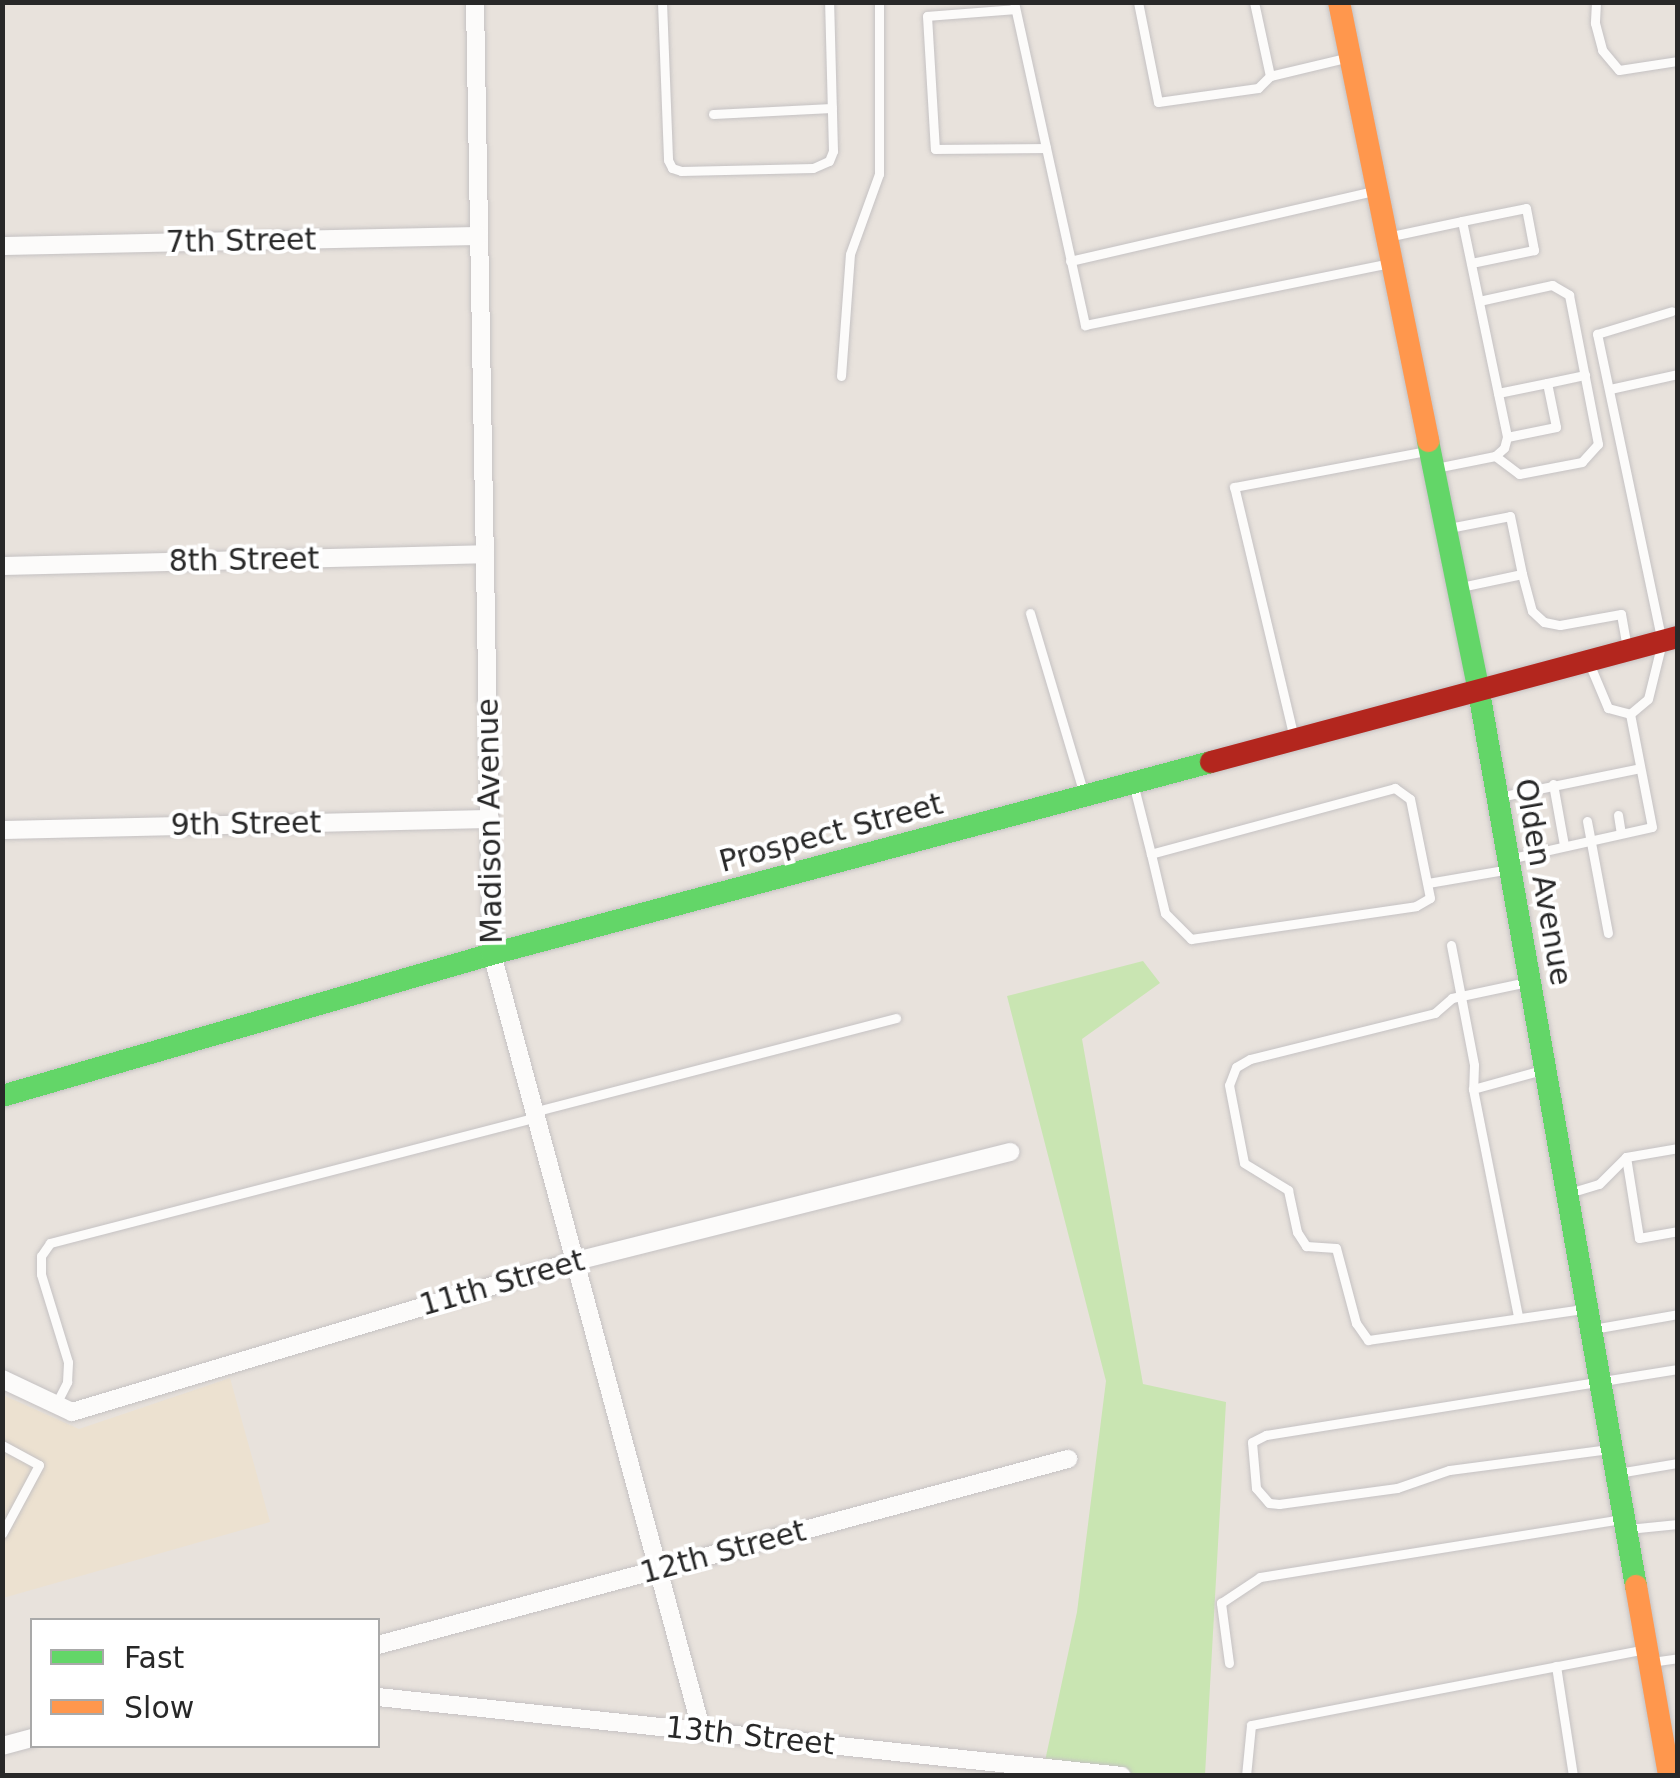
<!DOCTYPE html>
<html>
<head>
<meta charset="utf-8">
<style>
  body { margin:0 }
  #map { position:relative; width:1680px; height:1778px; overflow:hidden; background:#e8e2dc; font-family:"DejaVu Sans",sans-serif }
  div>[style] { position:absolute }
  .education>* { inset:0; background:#ece1d0 }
  .green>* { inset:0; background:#c9e5b2 }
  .roads { filter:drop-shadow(0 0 2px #c5c2c3) drop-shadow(0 0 2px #c5c2c3) }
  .lane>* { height:9px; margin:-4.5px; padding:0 4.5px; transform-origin:4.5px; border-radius:4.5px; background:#fcfbfa }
  .street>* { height:18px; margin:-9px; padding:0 9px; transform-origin:9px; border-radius:9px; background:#fcfbfa }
  .fast>* { height:22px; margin:-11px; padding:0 11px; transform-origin:11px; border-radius:11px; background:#63d668 }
  .slow>* { height:22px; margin:-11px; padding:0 11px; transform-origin:11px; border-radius:11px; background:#ff974d }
  .jam>* { height:22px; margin:-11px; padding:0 11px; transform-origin:11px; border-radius:11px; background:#b3261e }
  span { translate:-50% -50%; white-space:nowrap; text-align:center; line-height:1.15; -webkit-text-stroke:8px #fff; paint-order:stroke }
  .street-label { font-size:30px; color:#282828 }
  .frame { position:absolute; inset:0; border:5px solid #282828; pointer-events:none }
  .legend { position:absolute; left:30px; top:1618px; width:350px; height:130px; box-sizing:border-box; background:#fff; border:2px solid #a9a9a9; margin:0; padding:12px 18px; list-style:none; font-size:30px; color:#282828 }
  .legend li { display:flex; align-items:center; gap:20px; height:50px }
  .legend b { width:50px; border:2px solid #a9a9a9 }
</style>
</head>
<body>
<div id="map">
  <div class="education">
    <i style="clip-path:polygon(230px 1378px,270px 1522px,3px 1598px,3px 1395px,79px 1429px)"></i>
  </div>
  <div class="green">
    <i style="clip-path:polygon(1143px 961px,1160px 983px,1082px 1039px,1143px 1384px,1226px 1402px,1205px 1775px,1042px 1775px,1077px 1612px,1106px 1381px,1007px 996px)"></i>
  </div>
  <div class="roads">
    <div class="lane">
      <i style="left:662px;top:2px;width:158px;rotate:87.8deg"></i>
      <i style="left:668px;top:160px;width:9px;rotate:63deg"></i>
      <i style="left:672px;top:168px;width:9px;rotate:18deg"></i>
      <i style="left:681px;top:171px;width:132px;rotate:-1.3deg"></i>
      <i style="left:813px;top:168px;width:17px;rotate:-24deg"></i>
      <i style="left:829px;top:161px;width:11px;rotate:-68deg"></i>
      <i style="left:833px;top:151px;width:149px;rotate:-91.5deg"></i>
      <i style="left:1014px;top:2px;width:331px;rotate:77.6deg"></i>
      <i style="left:1085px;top:325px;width:310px;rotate:-11.5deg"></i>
      <i style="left:1138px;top:2px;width:102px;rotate:78.7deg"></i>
      <i style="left:1158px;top:102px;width:101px;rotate:-8deg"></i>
      <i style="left:1258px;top:88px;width:17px;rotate:-45deg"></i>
      <i style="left:1270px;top:76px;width:77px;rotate:-13.5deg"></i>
      <i style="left:1254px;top:2px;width:76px;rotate:77.8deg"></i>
      <i style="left:1596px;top:2px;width:21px;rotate:93deg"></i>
      <i style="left:1595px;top:23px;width:28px;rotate:75deg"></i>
      <i style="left:1602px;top:50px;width:26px;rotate:50deg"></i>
      <i style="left:1619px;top:70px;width:60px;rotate:-8.7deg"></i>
      <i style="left:1015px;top:9px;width:88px;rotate:175.5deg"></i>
      <i style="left:927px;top:16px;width:133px;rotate:86.6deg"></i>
      <i style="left:935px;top:149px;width:111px;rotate:-0.5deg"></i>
      <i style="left:713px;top:114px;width:119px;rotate:-2.9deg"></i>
      <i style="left:1462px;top:221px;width:65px;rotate:-11.5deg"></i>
      <i style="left:1526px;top:208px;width:43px;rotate:79.2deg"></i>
      <i style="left:1534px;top:250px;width:64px;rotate:168.3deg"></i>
      <i style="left:1387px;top:237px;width:77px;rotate:-12deg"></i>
      <i style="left:1462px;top:221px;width:221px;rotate:78.2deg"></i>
      <i style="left:1507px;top:437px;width:11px;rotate:105deg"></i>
      <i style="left:1504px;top:448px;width:12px;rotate:138deg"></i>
      <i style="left:1495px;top:456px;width:60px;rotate:168.5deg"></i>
      <i style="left:1070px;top:261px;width:312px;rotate:-13deg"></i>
      <i style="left:1479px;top:301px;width:75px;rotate:-12.4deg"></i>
      <i style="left:1552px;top:285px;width:20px;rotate:30deg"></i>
      <i style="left:1569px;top:295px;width:152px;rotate:79deg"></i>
      <i style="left:1598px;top:444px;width:24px;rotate:132deg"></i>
      <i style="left:1582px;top:462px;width:64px;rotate:169.2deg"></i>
      <i style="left:1519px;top:474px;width:30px;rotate:-143deg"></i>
      <i style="left:841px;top:376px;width:122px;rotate:-85.8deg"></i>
      <i style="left:850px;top:254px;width:85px;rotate:-70.1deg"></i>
      <i style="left:879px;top:174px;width:172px;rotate:-90deg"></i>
      <i style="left:1547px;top:383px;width:39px;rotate:-12deg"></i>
      <i style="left:1610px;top:389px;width:70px;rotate:-12.4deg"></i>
      <i style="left:1498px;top:393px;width:50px;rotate:-11.5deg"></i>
      <i style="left:1547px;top:383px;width:45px;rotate:78.4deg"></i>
      <i style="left:1556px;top:427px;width:50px;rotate:168.5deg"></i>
      <i style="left:1449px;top:528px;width:62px;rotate:-11.1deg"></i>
      <i style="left:1510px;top:516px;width:59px;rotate:78.3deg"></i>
      <i style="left:1522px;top:574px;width:62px;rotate:168deg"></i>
      <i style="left:1522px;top:574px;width:38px;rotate:75deg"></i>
      <i style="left:1532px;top:611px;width:16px;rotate:43deg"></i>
      <i style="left:1544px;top:622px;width:16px;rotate:11deg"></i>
      <i style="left:1560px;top:625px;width:62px;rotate:-10.2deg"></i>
      <i style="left:1621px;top:614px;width:35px;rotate:80deg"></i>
      <i style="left:1030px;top:613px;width:189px;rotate:73.4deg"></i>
      <i style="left:1589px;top:663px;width:49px;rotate:67.1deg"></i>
      <i style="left:1608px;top:708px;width:23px;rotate:15deg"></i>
      <i style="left:1294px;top:738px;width:258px;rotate:-103.4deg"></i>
      <i style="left:1234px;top:487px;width:196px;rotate:-10.6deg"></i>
      <i style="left:1553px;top:784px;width:62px;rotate:79.8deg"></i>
      <i style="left:1134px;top:787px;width:69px;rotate:75.8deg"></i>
      <i style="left:1151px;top:854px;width:61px;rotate:76.7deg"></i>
      <i style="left:1165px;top:913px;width:37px;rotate:45deg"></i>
      <i style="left:1191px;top:939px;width:227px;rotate:-8.3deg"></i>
      <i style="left:1416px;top:906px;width:16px;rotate:-30deg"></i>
      <i style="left:1430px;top:898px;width:101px;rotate:-101.4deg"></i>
      <i style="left:1410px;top:799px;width:19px;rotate:-144deg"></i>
      <i style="left:1395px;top:788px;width:253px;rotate:164.9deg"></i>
      <i style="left:1499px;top:797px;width:144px;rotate:-11.6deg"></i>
      <i style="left:1618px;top:815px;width:18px;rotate:81deg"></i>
      <i style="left:1587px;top:821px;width:114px;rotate:79.4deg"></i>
      <i style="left:1513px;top:858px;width:142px;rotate:-12.6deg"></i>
      <i style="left:1652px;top:827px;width:115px;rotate:-101deg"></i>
      <i style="left:1630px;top:714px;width:23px;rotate:-40deg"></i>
      <i style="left:1648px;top:699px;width:59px;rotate:-76.2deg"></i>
      <i style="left:1662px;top:642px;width:315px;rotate:-101.9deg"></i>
      <i style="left:1597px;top:334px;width:78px;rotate:-17deg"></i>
      <i style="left:1428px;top:883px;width:83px;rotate:-9.7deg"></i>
      <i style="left:1451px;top:945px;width:122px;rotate:79.1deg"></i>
      <i style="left:1474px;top:1065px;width:24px;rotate:92deg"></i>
      <i style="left:1473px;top:1089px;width:232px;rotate:78.8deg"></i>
      <i style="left:1527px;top:982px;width:77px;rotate:168deg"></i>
      <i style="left:1452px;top:998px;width:23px;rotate:139deg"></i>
      <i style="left:1435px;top:1013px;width:191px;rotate:166deg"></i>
      <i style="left:1250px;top:1059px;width:16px;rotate:150deg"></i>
      <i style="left:1236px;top:1067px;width:19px;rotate:111deg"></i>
      <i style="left:1229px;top:1085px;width:79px;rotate:79.1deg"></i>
      <i style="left:1244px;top:1163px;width:52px;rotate:31.5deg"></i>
      <i style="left:1288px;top:1190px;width:43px;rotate:77.9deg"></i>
      <i style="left:1297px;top:1232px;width:17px;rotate:57deg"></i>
      <i style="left:1306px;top:1246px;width:30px;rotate:4deg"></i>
      <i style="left:1336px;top:1248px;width:78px;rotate:75.1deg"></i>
      <i style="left:1356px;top:1323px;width:21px;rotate:55deg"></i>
      <i style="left:1368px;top:1340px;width:218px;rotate:-8.2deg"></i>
      <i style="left:1473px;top:1089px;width:72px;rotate:-15.4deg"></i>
      <i style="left:533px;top:1112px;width:375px;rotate:-14.5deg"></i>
      <i style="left:1626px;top:1157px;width:82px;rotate:80.9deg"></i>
      <i style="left:1639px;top:1238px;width:40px;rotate:-10deg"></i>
      <i style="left:1569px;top:1193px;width:31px;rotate:-17deg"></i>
      <i style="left:1599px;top:1184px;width:38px;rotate:-45deg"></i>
      <i style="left:1626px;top:1157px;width:53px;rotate:-9.8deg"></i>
      <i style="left:1593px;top:1329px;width:86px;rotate:-10deg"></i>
      <i style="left:56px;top:1404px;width:25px;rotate:-63deg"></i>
      <i style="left:67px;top:1382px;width:20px;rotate:-87deg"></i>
      <i style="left:68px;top:1362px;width:92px;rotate:-107.1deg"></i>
      <i style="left:41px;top:1274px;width:18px;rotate:-90deg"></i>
      <i style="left:41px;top:1256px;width:16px;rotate:-55deg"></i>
      <i style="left:50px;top:1243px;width:500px;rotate:-14.5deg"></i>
      <i style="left:2px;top:1445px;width:42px;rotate:28.4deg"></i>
      <i style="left:39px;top:1465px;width:78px;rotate:118.2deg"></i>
      <i style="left:1609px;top:1449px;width:161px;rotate:172.5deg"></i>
      <i style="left:1449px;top:1470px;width:55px;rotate:160.9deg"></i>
      <i style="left:1397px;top:1488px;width:119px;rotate:172.3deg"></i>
      <i style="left:1279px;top:1504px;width:10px;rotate:-174deg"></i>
      <i style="left:1269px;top:1503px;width:20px;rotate:-131deg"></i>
      <i style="left:1256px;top:1488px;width:46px;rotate:-95deg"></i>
      <i style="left:1252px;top:1442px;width:16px;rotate:-27deg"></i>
      <i style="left:1266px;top:1435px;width:417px;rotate:-9.1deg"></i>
      <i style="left:1618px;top:1473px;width:61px;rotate:-9.5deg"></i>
      <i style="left:1628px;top:1529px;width:50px;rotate:-5.7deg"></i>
      <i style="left:1651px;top:1662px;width:27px;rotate:-8deg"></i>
      <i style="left:1229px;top:1663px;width:61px;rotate:-97.6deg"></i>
      <i style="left:1221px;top:1603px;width:47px;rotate:-33.7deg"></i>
      <i style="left:1260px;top:1577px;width:366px;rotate:-9.1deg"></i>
      <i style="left:1556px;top:1666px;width:111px;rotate:81.2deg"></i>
      <i style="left:1246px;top:1776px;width:51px;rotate:-84.4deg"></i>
      <i style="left:1251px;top:1725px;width:401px;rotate:-10.9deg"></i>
    </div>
    <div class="street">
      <i style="left:475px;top:2px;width:952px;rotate:88.98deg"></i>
      <i style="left:492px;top:954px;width:806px;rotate:74.89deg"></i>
      <i style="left:2px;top:246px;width:477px;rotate:-1.2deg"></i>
      <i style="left:2px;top:566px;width:483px;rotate:-1.4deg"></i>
      <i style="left:2px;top:830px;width:488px;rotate:-1.3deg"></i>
      <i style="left:2px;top:1379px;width:77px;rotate:25.2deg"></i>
      <i style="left:72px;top:1412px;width:522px;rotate:-16.7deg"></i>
      <i style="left:572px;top:1262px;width:452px;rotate:-14.1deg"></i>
      <i style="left:378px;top:1645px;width:715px;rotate:-15.09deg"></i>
      <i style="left:378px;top:1697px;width:748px;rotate:6.06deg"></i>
      <i style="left:2px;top:1746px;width:31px;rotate:-15deg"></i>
    </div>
    <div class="fast">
      <i style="left:1428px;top:441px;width:256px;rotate:78.5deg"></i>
      <i style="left:1479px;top:692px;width:908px;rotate:80.04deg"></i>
      <i style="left:2px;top:1096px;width:510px;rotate:-16.16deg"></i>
      <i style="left:492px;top:954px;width:744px;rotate:-14.95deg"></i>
    </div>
    <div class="slow">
      <i style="left:1339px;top:2px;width:448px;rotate:78.5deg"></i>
      <i style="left:1636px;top:1586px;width:193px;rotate:80.1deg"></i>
    </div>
    <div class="jam">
      <i style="left:1211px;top:762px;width:483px;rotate:-15deg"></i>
    </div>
  </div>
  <div class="street-label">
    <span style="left:241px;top:241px;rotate:-1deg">7th Street</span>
    <span style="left:244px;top:560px;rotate:-1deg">8th Street</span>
    <span style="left:490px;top:821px;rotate:-91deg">Madison Avenue</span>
    <span style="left:246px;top:824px;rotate:-1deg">9th Street</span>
    <span style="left:831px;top:833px;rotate:-15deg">Prospect Street</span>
    <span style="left:1543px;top:882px;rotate:80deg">Olden Avenue</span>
    <span style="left:502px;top:1283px;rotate:-16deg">11th Street</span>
    <span style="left:723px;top:1552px;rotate:-15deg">12th Street</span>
    <span style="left:750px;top:1736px;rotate:6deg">13th Street</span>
  </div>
  <div class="frame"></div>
  <ul class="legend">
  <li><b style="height:12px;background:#63d668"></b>Fast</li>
  <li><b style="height:12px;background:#ff974d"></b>Slow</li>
  </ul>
</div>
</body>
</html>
